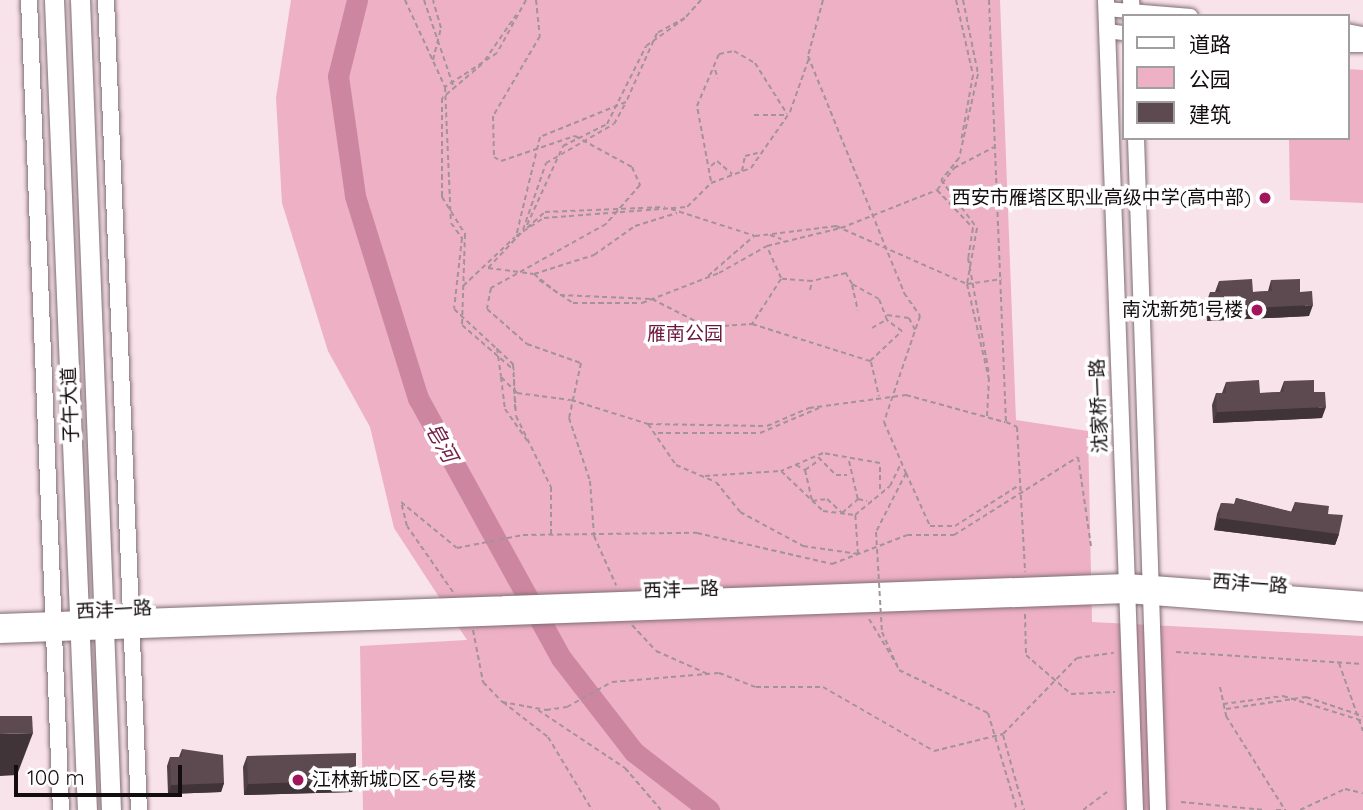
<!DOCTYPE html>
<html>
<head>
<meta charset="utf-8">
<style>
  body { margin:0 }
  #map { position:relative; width:1363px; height:810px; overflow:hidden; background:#f9e3ea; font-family:Quicksand,"Noto Sans SC",sans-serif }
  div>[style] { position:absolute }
  .green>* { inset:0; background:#edb0c5 }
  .river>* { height:21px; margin:-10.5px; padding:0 10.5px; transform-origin:10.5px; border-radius:10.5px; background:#cd86a0 }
  .path>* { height:2px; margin-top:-1px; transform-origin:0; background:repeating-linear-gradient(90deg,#a39398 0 5px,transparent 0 8.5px) }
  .roads { filter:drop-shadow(0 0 2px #806e74) drop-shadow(0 0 2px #806e74) }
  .tertiary>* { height:14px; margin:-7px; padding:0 7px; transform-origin:7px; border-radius:7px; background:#fff }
  .secondary>* { height:16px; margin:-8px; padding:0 8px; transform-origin:8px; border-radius:8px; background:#fff }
  .primary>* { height:19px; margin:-9.5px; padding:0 9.5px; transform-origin:9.5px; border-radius:9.5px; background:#fff }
  .path-bridge>* { height:2px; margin-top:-1px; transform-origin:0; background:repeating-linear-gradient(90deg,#a39398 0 5px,transparent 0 8.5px) }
  .wall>* { inset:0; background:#4f4045 }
  .shaded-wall>* { inset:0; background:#403438 }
  .building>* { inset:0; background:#5c4a50 }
  .dots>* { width:19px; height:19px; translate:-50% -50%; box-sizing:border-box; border:4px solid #fff; border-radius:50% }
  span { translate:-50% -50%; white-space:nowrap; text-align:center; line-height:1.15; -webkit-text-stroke:7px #fff; paint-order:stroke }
  .poi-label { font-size:19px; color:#140d0f }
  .right { translate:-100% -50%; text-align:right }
  .left { translate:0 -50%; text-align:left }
  .park-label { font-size:19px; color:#6c173f }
  .street-label { font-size:19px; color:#140d0f }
  .water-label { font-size:21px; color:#752147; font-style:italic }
  .legend { position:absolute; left:1122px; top:14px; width:228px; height:126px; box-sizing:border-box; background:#fff; border:2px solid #a19e9f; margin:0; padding:9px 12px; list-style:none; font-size:21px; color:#140d0f }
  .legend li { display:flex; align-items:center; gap:14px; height:35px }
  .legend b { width:35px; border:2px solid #a19e9f }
  .scale { position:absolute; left:14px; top:765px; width:168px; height:32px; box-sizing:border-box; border:4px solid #140d0f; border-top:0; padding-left:9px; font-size:21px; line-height:24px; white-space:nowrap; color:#140d0f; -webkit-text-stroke:5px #fff; paint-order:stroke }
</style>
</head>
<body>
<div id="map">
  <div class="green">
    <i style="clip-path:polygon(291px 0,1000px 0,1016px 420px,1088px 431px,1092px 622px,1363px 636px,1363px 810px,363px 810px,360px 646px,467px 640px,394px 528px,370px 427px,328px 351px,282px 203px,276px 98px)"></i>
    <i style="clip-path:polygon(1347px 69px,1363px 70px,1363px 203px,1290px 200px,1289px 138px,1347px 138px)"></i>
  </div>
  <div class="river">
    <i style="left:357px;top:0;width:78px;rotate:104deg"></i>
    <i style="left:338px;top:76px;width:121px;rotate:81.9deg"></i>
    <i style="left:355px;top:196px;width:212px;rotate:72.7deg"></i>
    <i style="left:418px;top:398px;width:297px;rotate:61.2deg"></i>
    <i style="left:561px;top:658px;width:119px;rotate:52.2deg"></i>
    <i style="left:634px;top:752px;width:95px;rotate:37.7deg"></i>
  </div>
  <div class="path">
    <i style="left:405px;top:0;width:96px;rotate:65.3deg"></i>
    <i style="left:424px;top:0;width:93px;rotate:71.2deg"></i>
    <i style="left:526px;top:0;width:60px;rotate:118.7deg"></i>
    <i style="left:497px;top:53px;width:62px;rotate:146.8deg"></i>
    <i style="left:445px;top:87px;width:136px;rotate:87.5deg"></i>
    <i style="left:451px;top:223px;width:19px;rotate:54deg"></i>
    <i style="left:462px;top:238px;width:71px;rotate:96.4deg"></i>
    <i style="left:454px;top:309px;width:81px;rotate:43deg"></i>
    <i style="left:513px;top:364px;width:52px;rotate:86.7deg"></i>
    <i style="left:516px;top:416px;width:79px;rotate:63.8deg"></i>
    <i style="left:551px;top:487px;width:48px;rotate:90deg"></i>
    <i style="left:536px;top:0;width:36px;rotate:84deg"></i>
    <i style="left:540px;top:36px;width:93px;rotate:120.4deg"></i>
    <i style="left:493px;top:116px;width:41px;rotate:88.6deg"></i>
    <i style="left:494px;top:157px;width:8px;rotate:30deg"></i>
    <i style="left:501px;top:161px;width:78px;rotate:-18.7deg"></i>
    <i style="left:575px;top:136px;width:65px;rotate:28.5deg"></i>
    <i style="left:632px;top:167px;width:20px;rotate:66deg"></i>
    <i style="left:640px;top:185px;width:52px;rotate:131.1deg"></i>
    <i style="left:606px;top:224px;width:132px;rotate:150.9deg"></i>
    <i style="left:491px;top:288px;width:21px;rotate:101deg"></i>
    <i style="left:487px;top:309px;width:53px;rotate:41.2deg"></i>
    <i style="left:527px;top:344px;width:57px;rotate:19.4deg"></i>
    <i style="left:581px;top:363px;width:56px;rotate:102.3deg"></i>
    <i style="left:569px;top:418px;width:66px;rotate:71.6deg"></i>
    <i style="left:590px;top:481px;width:55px;rotate:85.8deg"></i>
    <i style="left:594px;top:536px;width:54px;rotate:65.8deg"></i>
    <i style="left:701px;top:0;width:24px;rotate:132deg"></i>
    <i style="left:685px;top:18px;width:32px;rotate:152deg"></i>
    <i style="left:657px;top:33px;width:76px;rotate:114.2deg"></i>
    <i style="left:626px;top:102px;width:93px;rotate:157.9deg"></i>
    <i style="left:540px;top:137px;width:102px;rotate:103.6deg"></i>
    <i style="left:516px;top:236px;width:33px;rotate:-33deg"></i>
    <i style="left:544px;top:218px;width:143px;rotate:-4.4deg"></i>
    <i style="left:687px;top:207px;width:34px;rotate:-45deg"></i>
    <i style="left:711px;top:183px;width:43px;rotate:-20.6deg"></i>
    <i style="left:751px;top:168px;width:68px;rotate:-55.1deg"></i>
    <i style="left:790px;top:112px;width:57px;rotate:-70.6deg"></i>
    <i style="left:956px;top:0;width:77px;rotate:77.2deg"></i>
    <i style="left:973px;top:75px;width:68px;rotate:100.2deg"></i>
    <i style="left:963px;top:0;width:76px;rotate:78.5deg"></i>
    <i style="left:978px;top:74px;width:86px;rotate:102.7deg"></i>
    <i style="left:959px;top:158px;width:28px;rotate:129deg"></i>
    <i style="left:941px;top:180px;width:60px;rotate:53.1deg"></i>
    <i style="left:977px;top:228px;width:57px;rotate:100.1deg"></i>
    <i style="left:967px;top:284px;width:98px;rotate:77deg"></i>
    <i style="left:989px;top:0;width:422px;rotate:87.7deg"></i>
    <i style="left:1006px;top:422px;width:12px;rotate:24deg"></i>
    <i style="left:1017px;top:427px;width:145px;rotate:86.8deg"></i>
    <i style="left:433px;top:60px;width:33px;rotate:-76deg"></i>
    <i style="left:441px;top:28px;width:29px;rotate:-106deg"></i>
    <i style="left:485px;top:60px;width:55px;rotate:-55.4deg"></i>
    <i style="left:482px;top:64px;width:52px;rotate:139.6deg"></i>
    <i style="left:442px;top:98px;width:99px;rotate:90deg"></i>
    <i style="left:442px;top:197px;width:44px;rotate:58.1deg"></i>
    <i style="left:465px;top:234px;width:91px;rotate:91.9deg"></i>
    <i style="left:462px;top:325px;width:69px;rotate:40.9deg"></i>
    <i style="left:715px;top:70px;width:9px;rotate:69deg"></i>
    <i style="left:754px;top:115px;width:32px"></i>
    <i style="left:711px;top:166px;width:8px;rotate:-40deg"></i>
    <i style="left:717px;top:161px;width:20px;rotate:41deg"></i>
    <i style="left:742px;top:171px;width:15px;rotate:-79deg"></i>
    <i style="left:745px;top:156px;width:13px;rotate:-13deg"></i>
    <i style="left:711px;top:181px;width:76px;rotate:-100.6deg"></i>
    <i style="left:697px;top:106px;width:56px;rotate:-67.1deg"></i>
    <i style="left:719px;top:54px;width:15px;rotate:-11deg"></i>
    <i style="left:734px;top:51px;width:24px;rotate:30deg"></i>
    <i style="left:755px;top:63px;width:60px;rotate:57.9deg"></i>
    <i style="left:937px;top:190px;width:52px;rotate:46.5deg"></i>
    <i style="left:973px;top:228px;width:30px;rotate:99deg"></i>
    <i style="left:968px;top:258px;width:118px;rotate:79.7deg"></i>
    <i style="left:671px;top:209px;width:88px;rotate:17.8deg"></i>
    <i style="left:755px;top:236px;width:82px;rotate:-7deg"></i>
    <i style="left:836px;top:226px;width:143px;rotate:23.9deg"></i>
    <i style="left:967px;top:284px;width:35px;rotate:-8deg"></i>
    <i style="left:527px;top:225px;width:87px;rotate:-65.5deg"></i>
    <i style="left:563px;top:146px;width:49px;rotate:-26.6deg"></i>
    <i style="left:607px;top:124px;width:87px;rotate:-63.4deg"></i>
    <i style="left:646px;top:46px;width:47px;rotate:-35.4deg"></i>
    <i style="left:527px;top:228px;width:24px;rotate:-42deg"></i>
    <i style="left:545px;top:212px;width:120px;rotate:-2.4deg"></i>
    <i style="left:523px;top:230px;width:71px;rotate:-71.1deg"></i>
    <i style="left:546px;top:163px;width:78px;rotate:-29.8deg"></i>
    <i style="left:614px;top:124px;width:23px;rotate:-61deg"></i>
    <i style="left:521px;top:233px;width:48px;rotate:133.3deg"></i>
    <i style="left:488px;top:268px;width:46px;rotate:7.4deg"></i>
    <i style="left:534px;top:274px;width:63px;rotate:-17.6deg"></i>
    <i style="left:594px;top:255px;width:50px;rotate:-35.3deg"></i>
    <i style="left:635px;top:226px;width:44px;rotate:-17.2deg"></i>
    <i style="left:770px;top:235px;width:12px;rotate:20deg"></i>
    <i style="left:534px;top:274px;width:33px;rotate:39deg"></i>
    <i style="left:560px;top:295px;width:92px;rotate:2.5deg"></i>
    <i style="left:652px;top:299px;width:62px;rotate:27deg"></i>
    <i style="left:707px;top:327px;width:45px;rotate:-3.8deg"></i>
    <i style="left:752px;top:324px;width:124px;rotate:17.4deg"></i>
    <i style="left:870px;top:361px;width:44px;rotate:-43.2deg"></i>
    <i style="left:902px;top:331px;width:19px;rotate:-144deg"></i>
    <i style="left:887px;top:320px;width:22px;rotate:-111deg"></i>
    <i style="left:879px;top:299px;width:31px;rotate:-151deg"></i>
    <i style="left:852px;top:284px;width:13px;rotate:-119deg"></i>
    <i style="left:846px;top:273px;width:35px;rotate:167deg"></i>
    <i style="left:812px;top:281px;width:31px;rotate:-176deg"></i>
    <i style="left:781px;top:279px;width:54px;rotate:122.8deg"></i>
    <i style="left:708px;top:276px;width:61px;rotate:-41deg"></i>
    <i style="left:781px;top:278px;width:35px;rotate:-114deg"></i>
    <i style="left:767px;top:246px;width:76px;rotate:-13.7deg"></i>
    <i style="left:841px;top:228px;width:103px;rotate:-21.6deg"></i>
    <i style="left:937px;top:190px;width:28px;rotate:-52deg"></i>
    <i style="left:954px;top:168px;width:45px;rotate:-27.7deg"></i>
    <i style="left:539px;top:280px;width:41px;rotate:34.1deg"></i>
    <i style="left:573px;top:303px;width:69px"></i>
    <i style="left:642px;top:303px;width:83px;rotate:-21.3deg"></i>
    <i style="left:719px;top:273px;width:55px;rotate:-29.4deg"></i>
    <i style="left:852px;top:285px;width:26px;rotate:77deg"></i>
    <i style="left:463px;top:286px;width:71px;rotate:-43.3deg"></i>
    <i style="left:810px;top:290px;width:8px;rotate:-76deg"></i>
    <i style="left:887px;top:315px;width:22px;rotate:8deg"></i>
    <i style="left:909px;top:318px;width:13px;rotate:63deg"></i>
    <i style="left:872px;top:328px;width:16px;rotate:-30deg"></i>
    <i style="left:497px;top:348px;width:29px;rotate:82deg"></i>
    <i style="left:501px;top:377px;width:23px;rotate:45deg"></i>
    <i style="left:517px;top:393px;width:54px;rotate:7.4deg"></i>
    <i style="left:571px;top:400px;width:81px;rotate:17.3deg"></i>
    <i style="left:648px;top:424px;width:50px;rotate:55.7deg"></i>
    <i style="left:676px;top:465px;width:43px;rotate:23deg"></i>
    <i style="left:716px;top:482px;width:38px;rotate:51deg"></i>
    <i style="left:740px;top:512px;width:72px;rotate:28.4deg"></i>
    <i style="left:803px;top:546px;width:56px;rotate:8.3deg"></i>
    <i style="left:858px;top:554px;width:39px;rotate:-94deg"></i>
    <i style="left:871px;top:362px;width:35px;rotate:77deg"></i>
    <i style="left:501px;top:377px;width:32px;rotate:83deg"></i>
    <i style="left:505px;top:409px;width:39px;rotate:55deg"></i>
    <i style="left:514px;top:379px;width:30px;rotate:88deg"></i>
    <i style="left:987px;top:416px;width:37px;rotate:-87deg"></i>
    <i style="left:648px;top:424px;width:119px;rotate:1deg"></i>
    <i style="left:767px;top:426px;width:46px;rotate:-23.2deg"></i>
    <i style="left:809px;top:408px;width:98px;rotate:-7.6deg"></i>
    <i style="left:906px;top:395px;width:103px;rotate:15.3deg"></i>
    <i style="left:658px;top:433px;width:102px"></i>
    <i style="left:760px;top:433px;width:64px;rotate:-23deg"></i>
    <i style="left:818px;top:457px;width:25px;rotate:45deg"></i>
    <i style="left:836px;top:475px;width:11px"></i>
    <i style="left:849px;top:461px;width:39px;rotate:77deg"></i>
    <i style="left:858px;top:499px;width:9px;rotate:13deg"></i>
    <i style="left:796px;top:465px;width:10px;rotate:29deg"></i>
    <i style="left:805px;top:470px;width:16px;rotate:-35deg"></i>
    <i style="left:805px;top:470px;width:32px;rotate:77deg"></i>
    <i style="left:812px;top:501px;width:15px;rotate:-8deg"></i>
    <i style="left:827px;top:499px;width:21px;rotate:43deg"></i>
    <i style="left:842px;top:513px;width:21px;rotate:-41deg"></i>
    <i style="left:906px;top:473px;width:58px;rotate:65.6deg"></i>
    <i style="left:930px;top:526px;width:25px"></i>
    <i style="left:955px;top:526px;width:76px;rotate:-32.6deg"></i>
    <i style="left:705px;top:476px;width:75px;rotate:-3.8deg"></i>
    <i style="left:880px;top:489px;width:26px;rotate:-90deg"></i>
    <i style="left:880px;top:463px;width:58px;rotate:-170deg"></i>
    <i style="left:823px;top:453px;width:46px;rotate:156.8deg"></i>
    <i style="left:781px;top:471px;width:58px;rotate:43.6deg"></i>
    <i style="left:823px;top:511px;width:32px;rotate:7deg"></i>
    <i style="left:855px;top:515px;width:45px;rotate:-39.6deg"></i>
    <i style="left:890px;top:486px;width:25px;rotate:-64deg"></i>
    <i style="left:453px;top:592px;width:80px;rotate:-124.9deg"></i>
    <i style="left:407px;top:526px;width:25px;rotate:-104deg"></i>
    <i style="left:401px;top:502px;width:72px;rotate:39.4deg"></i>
    <i style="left:457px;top:548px;width:67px;rotate:-11.1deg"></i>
    <i style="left:523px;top:535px;width:174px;rotate:-0.7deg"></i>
    <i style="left:697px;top:533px;width:139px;rotate:12.9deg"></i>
    <i style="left:832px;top:564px;width:80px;rotate:-21.1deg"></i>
    <i style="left:907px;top:535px;width:47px"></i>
    <i style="left:954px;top:535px;width:146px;rotate:-32.2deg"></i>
    <i style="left:1078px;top:457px;width:90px;rotate:81.7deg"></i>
    <i style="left:1025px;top:614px;width:41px;rotate:88.6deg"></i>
    <i style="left:1026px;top:655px;width:60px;rotate:40.9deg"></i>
    <i style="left:1071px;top:694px;width:44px;rotate:-2.6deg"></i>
    <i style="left:869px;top:619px;width:54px;rotate:58.7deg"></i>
    <i style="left:632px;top:625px;width:35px;rotate:47deg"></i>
    <i style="left:656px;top:651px;width:57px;rotate:23.9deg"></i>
    <i style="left:473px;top:630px;width:53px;rotate:79.1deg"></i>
    <i style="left:483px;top:682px;width:28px;rotate:46deg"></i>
    <i style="left:502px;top:702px;width:45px;rotate:10.3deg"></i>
    <i style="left:546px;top:710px;width:21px;rotate:-8deg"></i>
    <i style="left:567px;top:707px;width:51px;rotate:-29.1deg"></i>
    <i style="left:612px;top:682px;width:107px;rotate:-4.8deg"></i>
    <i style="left:719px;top:673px;width:40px;rotate:21deg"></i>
    <i style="left:756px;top:687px;width:67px"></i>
    <i style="left:823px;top:687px;width:128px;rotate:30deg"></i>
    <i style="left:934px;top:751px;width:71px;rotate:-13.8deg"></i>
    <i style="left:1003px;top:734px;width:106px;rotate:-45.8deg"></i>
    <i style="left:1077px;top:658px;width:37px;rotate:-8deg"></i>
    <i style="left:1176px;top:652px;width:187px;rotate:3.7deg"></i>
    <i style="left:1339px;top:663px;width:72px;rotate:70.6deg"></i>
    <i style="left:1220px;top:687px;width:30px;rotate:78deg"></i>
    <i style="left:1226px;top:716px;width:107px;rotate:57.9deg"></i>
    <i style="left:503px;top:702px;width:57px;rotate:37.9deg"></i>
    <i style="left:548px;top:737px;width:85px;rotate:58.9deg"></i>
    <i style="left:1223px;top:704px;width:61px;rotate:-7.6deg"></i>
    <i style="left:1283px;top:696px;width:84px;rotate:17.4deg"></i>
    <i style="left:1226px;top:709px;width:81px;rotate:-8.5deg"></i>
    <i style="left:1306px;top:697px;width:60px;rotate:18.4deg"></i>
    <i style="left:538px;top:710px;width:105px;rotate:33.7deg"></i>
    <i style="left:625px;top:768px;width:55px;rotate:49.4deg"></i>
    <i style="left:1003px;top:735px;width:78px;rotate:74.4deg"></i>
    <i style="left:1181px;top:802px;width:84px;rotate:5.4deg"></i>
    <i style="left:1083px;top:810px;width:30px;rotate:-37deg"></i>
    <i style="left:1276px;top:810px;width:10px"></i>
    <i style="left:1300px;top:810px;width:50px;rotate:-25deg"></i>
    <i style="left:1345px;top:789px;width:18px;rotate:13deg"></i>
  </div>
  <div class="roads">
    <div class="tertiary">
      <i style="left:1106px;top:9px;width:85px;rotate:4.7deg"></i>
      <i style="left:1107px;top:31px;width:16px;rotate:7deg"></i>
      <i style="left:1347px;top:31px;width:16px;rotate:11deg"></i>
      <i style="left:1347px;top:45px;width:16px"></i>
    </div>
    <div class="secondary">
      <i style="left:29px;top:0;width:811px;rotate:87.74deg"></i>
      <i style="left:106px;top:0;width:811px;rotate:87.67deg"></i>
      <i style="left:1106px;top:0;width:811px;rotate:87.95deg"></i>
      <i style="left:1131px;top:0;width:16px;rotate:86deg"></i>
      <i style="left:1136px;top:138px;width:672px;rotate:88.12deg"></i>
      <i style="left:0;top:622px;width:1127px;rotate:-2.03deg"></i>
      <i style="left:1126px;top:582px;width:238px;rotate:4.3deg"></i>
      <i style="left:0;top:635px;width:1128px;rotate:-2.03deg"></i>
      <i style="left:1127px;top:595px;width:237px;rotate:4.4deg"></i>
    </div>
    <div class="primary">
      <i style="left:54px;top:0;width:811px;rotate:87.67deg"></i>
      <i style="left:80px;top:0;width:811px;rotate:87.81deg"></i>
    </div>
  </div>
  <div class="path-bridge">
    <i style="left:823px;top:0;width:58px;rotate:105deg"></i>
    <i style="left:808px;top:56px;width:256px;rotate:67.9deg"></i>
    <i style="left:904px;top:293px;width:28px;rotate:55deg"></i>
    <i style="left:920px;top:316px;width:112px;rotate:108.8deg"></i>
    <i style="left:884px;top:422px;width:56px;rotate:66.7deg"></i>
    <i style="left:906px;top:473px;width:66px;rotate:117deg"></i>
    <i style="left:876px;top:532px;width:100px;rotate:86.6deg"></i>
    <i style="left:882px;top:632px;width:42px;rotate:65.9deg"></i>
    <i style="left:899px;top:670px;width:99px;rotate:25.8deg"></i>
    <i style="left:988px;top:713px;width:101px;rotate:73.4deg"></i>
  </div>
  <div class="wall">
    <i style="clip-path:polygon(1271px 280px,1300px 292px,1309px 316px,1207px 321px,1206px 304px,1210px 292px,1215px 292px,1219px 281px,1253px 292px,1268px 291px)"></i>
    <i style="clip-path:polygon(1284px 381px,1314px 392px,1322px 418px,1213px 423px,1212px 405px,1216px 393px,1222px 393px,1226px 382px,1260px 393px,1280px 392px)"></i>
    <i style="clip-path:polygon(1236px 498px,1291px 512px,1295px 502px,1328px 514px,1339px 534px,1335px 545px,1214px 530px,1217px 514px,1221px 503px,1234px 504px)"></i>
    <i style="clip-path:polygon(182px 749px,224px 783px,221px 792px,168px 794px,167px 766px,170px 757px,179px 757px)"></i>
    <i style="clip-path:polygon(247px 756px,356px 780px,352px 792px,244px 795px,243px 767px)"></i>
  </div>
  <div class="shaded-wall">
    <i style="clip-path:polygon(1313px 305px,1309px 316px,1207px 321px,1211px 310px)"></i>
    <i style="clip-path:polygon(1326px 407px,1322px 418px,1213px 423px,1217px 412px)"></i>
    <i style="clip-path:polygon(1219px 518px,1339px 534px,1335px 545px,1214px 530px)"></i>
    <i style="clip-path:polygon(33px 733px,17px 775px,0 776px,0 734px)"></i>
    <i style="clip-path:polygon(356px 780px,352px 792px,244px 795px,248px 784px)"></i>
    <i style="clip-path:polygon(224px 783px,221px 792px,168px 794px,171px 785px)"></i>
  </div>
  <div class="building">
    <i style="clip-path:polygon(1252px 279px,1253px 292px,1272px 291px,1271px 280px,1300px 279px,1300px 292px,1312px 291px,1313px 305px,1211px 310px,1210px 292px,1220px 292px,1219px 281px)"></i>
    <i style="clip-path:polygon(1259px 380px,1260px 393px,1284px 392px,1284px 381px,1314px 380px,1314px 392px,1325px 392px,1326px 407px,1217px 412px,1216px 393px,1226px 393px,1226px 382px)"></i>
    <i style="clip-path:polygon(1236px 498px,1293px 512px,1295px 502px,1329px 506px,1328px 514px,1343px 515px,1339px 534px,1219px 518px,1221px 503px,1235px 504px)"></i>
    <i style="clip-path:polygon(0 716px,32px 716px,33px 733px,0 734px)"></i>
    <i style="clip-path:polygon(182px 749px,223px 755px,224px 783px,171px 785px,170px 757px,182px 757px)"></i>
    <i style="clip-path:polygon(356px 753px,356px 780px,248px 784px,247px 756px)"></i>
  </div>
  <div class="dots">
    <i style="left:1265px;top:198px;background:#a1155d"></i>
    <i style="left:1257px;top:310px;background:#a1155d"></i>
    <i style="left:298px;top:780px;background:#a1155d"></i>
  </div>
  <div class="poi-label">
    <span class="right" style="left:1251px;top:198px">西安市雁塔区职业高级中学(高中部)</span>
    <span class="right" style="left:1243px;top:310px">南沈新苑1号楼</span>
    <span class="left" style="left:312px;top:780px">江林新城D区-6号楼</span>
  </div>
  <div class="park-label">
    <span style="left:685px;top:334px">雁南公园</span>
  </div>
  <div class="street-label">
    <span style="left:70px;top:405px;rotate:-92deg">子午大道</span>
    <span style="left:1099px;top:406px;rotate:-92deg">沈家桥一路</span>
    <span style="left:1250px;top:584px;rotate:4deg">西沣一路</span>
    <span style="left:681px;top:590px;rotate:-2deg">西沣一路</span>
    <span style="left:114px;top:610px;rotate:-3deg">西沣一路</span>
  </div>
  <div class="water-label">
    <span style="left:442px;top:442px;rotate:61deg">皂河</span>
  </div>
  <ul class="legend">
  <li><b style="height:9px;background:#fff"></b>道路</li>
  <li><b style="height:19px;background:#edb0c5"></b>公园</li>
  <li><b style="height:19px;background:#5c4a50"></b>建筑</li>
  </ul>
  <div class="scale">100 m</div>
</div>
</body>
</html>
